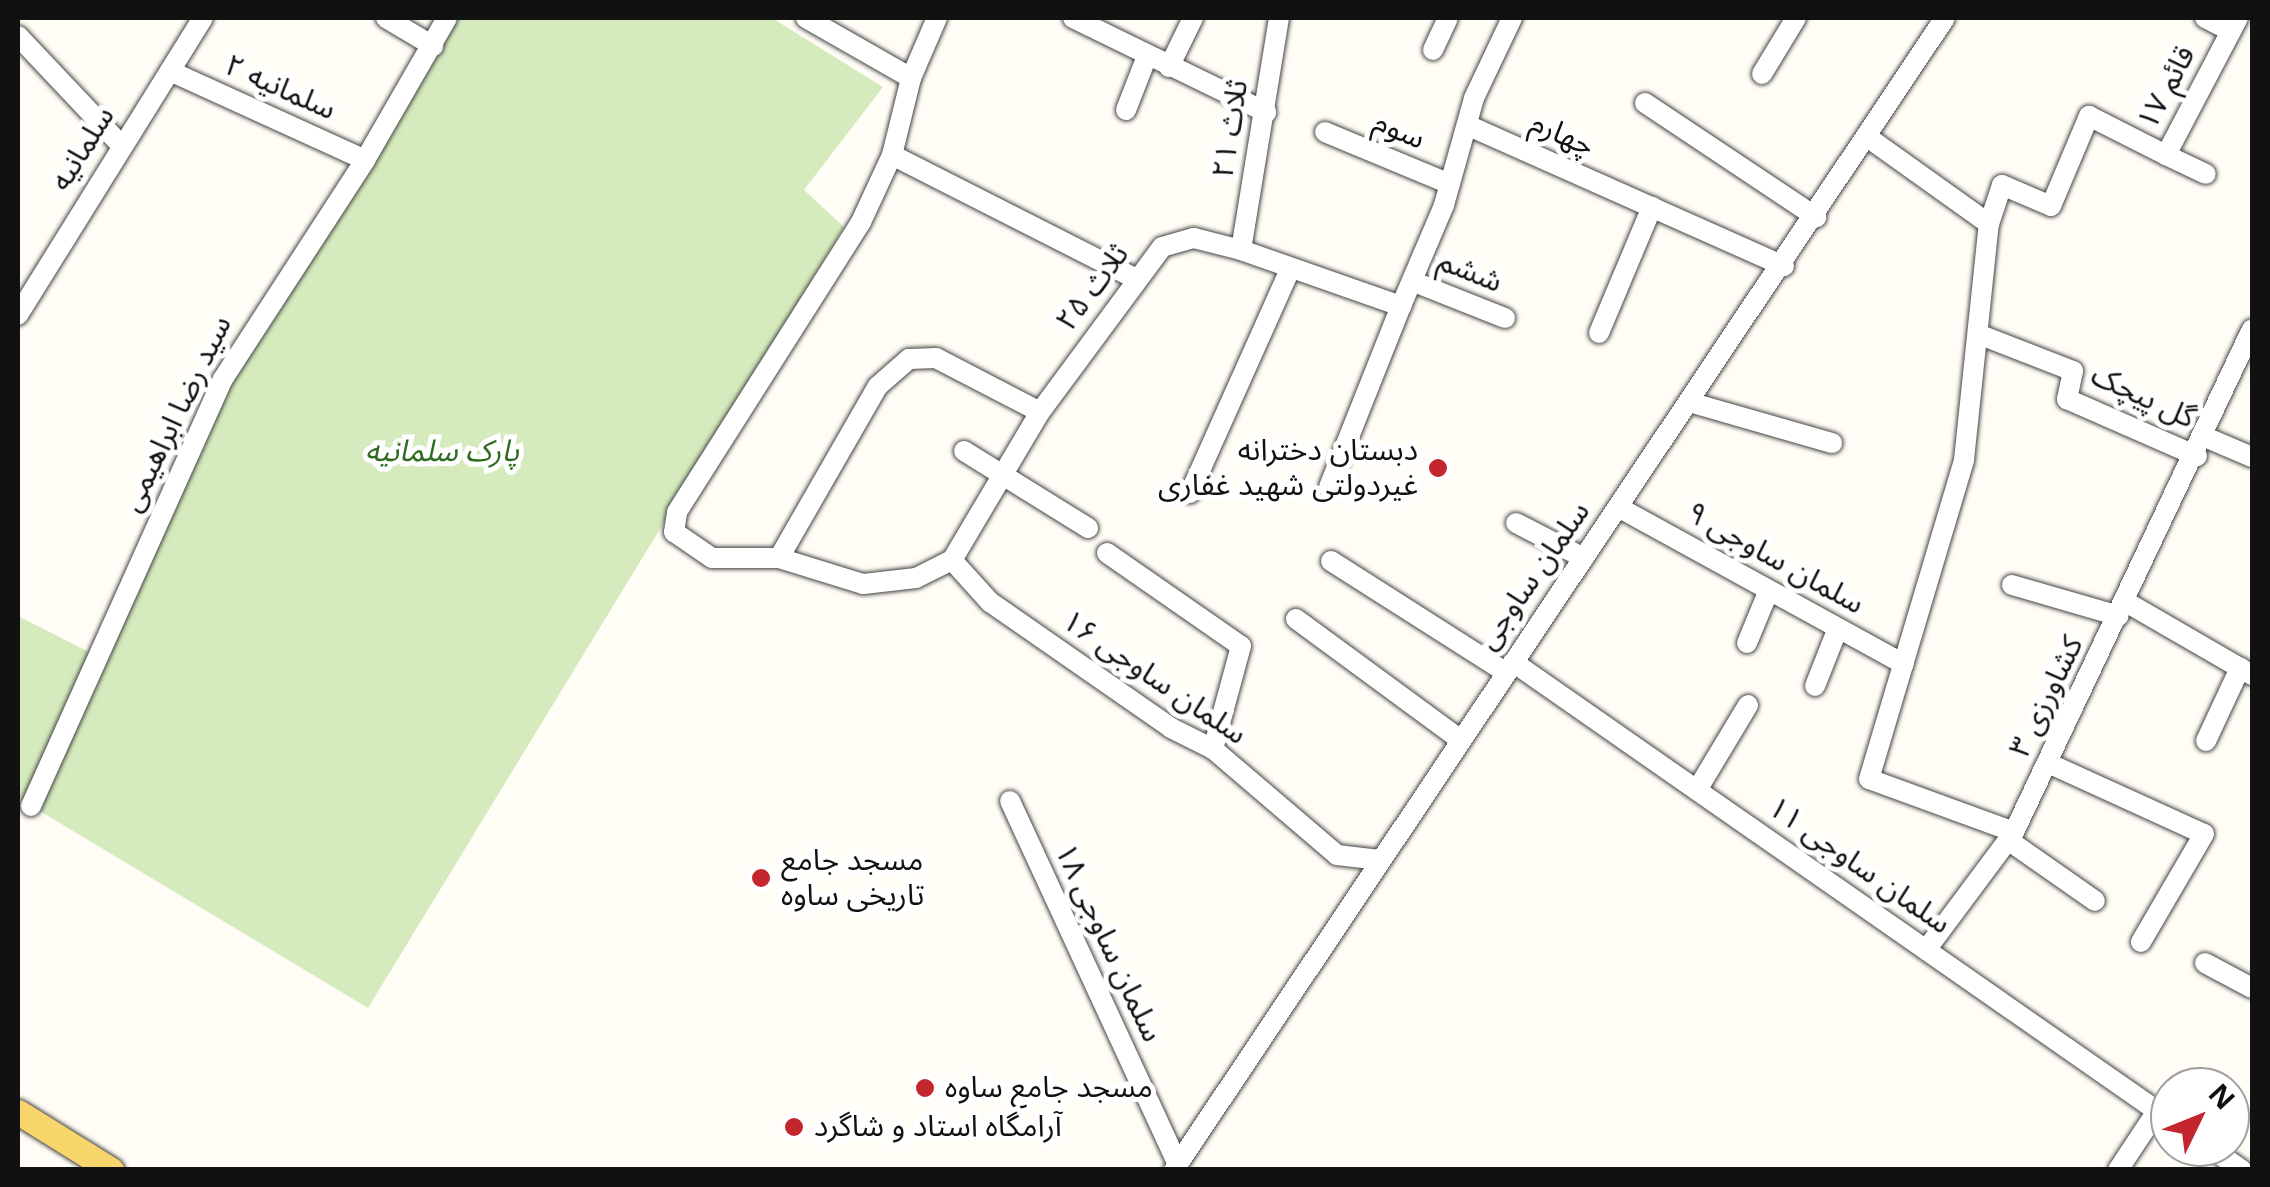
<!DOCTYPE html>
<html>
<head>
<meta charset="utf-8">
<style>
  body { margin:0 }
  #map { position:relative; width:2270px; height:1187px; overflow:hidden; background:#fffdf5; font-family:Georgia,"Noto Sans Arabic",serif }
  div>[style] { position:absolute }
  .green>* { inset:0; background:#d5ebbd }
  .roads { filter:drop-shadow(0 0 2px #444) drop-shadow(0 0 2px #444) }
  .minor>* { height:20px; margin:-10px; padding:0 10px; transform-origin:10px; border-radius:10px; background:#fff }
  .major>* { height:25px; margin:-12.5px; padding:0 12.5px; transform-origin:12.5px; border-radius:12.5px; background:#f9d66b }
  .dots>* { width:28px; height:28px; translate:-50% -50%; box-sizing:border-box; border:5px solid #fff; border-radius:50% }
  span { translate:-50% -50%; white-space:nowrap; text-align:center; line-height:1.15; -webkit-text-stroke:10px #fff; paint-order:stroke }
  .street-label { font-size:30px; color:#111 }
  .poi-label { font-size:30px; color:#111 }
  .right { translate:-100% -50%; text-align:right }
  .left { translate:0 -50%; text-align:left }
  .park-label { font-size:30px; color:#2f6b1f; font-style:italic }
  .frame { position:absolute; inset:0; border:20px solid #111; pointer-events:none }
  .north { position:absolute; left:2150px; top:1067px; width:100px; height:100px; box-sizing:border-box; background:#fff; border:2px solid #a0a0a0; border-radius:50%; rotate:47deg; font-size:28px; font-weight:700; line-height:40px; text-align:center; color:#111 }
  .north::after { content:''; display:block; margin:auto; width:35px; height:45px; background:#c4262e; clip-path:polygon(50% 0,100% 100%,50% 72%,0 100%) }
</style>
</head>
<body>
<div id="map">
  <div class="green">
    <i style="clip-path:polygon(447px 18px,772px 18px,883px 87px,804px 190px,844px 227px,368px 1008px,18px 798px,18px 616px,97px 656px,235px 356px)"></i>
  </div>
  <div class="roads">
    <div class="minor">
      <i style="left:386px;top:18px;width:55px;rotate:30.8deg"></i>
      <i style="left:806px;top:18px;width:121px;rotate:29.7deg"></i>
      <i style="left:1073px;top:18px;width:215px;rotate:26deg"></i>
      <i style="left:2205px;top:18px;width:29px;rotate:27deg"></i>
      <i style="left:18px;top:36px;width:149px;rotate:46.6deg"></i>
      <i style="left:1433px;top:50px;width:35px;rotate:-65deg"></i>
      <i style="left:1169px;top:67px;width:55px;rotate:-63.9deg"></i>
      <i style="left:170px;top:71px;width:214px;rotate:24.5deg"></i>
      <i style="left:1762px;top:74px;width:66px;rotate:-58.7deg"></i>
      <i style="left:1645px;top:103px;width:206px;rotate:33.7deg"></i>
      <i style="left:1126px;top:110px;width:58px;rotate:-68.7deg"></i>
      <i style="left:1467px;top:125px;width:347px;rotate:24deg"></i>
      <i style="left:1325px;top:132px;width:135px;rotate:22.6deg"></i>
      <i style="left:1870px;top:139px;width:146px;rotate:35.5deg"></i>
      <i style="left:892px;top:155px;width:79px;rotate:-76.1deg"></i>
      <i style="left:911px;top:78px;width:65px;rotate:-66.6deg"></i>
      <i style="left:2166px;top:155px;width:44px;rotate:25.4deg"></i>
      <i style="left:1241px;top:250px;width:235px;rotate:-80.7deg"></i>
      <i style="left:1414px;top:282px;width:98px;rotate:21.6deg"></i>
      <i style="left:18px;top:315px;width:350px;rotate:-58.1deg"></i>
      <i style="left:1599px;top:333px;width:137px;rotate:-67.2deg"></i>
      <i style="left:1978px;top:334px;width:102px;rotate:21.3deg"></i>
      <i style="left:2073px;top:371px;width:29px;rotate:102deg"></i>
      <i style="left:2067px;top:399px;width:142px;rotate:23.7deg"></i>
      <i style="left:1689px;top:402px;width:149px;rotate:16deg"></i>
      <i style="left:1040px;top:412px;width:172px;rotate:120.7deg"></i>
      <i style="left:952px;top:560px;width:40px;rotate:153.4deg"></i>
      <i style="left:916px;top:578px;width:53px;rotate:173.5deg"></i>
      <i style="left:863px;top:584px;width:88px;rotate:-162.8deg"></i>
      <i style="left:779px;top:558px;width:67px;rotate:180deg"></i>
      <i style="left:712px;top:558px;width:46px;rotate:-145.6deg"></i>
      <i style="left:674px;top:532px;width:20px;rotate:-81deg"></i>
      <i style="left:677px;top:512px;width:343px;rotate:-57.6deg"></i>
      <i style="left:861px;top:222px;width:74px;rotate:-65.2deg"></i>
      <i style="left:892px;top:155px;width:274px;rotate:26.9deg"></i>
      <i style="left:2205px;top:437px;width:51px;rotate:23.1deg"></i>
      <i style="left:964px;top:451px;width:146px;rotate:31.8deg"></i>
      <i style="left:1329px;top:487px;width:195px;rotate:-68.3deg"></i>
      <i style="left:1190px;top:493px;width:245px;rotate:-65.9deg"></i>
      <i style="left:1618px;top:507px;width:326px;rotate:28.8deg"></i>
      <i style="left:1516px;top:523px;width:76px;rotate:27.2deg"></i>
      <i style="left:1107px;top:553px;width:163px;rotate:34.8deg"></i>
      <i style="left:1241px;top:646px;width:107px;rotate:105.2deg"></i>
      <i style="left:779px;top:558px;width:198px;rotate:-60.1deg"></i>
      <i style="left:878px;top:386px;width:41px;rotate:-41.1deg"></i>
      <i style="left:909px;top:359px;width:27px;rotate:-2deg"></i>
      <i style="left:936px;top:358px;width:117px;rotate:27.4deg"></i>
      <i style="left:1040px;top:412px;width:205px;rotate:-53.5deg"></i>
      <i style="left:1162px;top:247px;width:33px;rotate:-16deg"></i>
      <i style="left:1194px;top:238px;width:49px;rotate:14.3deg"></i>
      <i style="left:1241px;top:250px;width:170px;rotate:19.3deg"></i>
      <i style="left:1401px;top:306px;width:110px;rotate:-66.9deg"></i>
      <i style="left:1444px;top:205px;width:111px;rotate:-74.3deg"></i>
      <i style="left:1474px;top:98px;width:89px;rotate:-64.6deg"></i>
      <i style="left:952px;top:560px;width:57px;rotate:47.9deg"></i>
      <i style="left:990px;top:602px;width:221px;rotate:34.8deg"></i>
      <i style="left:1171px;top:728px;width:47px;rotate:26.6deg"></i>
      <i style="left:1213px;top:749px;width:163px;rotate:40.5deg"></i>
      <i style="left:1337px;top:855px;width:43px;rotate:6.6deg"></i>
      <i style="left:1331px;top:561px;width:206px;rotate:32.5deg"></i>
      <i style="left:2012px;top:585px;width:111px;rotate:16.2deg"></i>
      <i style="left:2126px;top:602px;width:146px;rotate:30.1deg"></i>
      <i style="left:1296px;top:619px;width:205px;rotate:36.3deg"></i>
      <i style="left:1747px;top:643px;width:57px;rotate:-67.5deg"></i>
      <i style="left:1513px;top:662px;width:801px;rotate:34.88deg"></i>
      <i style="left:1815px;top:686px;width:62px;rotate:-68.4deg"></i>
      <i style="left:2206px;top:741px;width:81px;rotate:-65deg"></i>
      <i style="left:2048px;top:763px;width:171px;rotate:24.5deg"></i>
      <i style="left:2204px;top:834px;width:125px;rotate:120.3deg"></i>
      <i style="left:1697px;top:790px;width:99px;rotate:-59deg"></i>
      <i style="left:1010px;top:801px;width:400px;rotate:65.2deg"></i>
      <i style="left:31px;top:806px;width:468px;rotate:-65.8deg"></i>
      <i style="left:223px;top:379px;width:261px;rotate:-57deg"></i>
      <i style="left:365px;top:160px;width:164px;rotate:-60deg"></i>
      <i style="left:2014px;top:832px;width:154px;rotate:-159.9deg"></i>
      <i style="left:1869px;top:779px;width:333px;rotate:-73.4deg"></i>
      <i style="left:1964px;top:460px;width:237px;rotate:-84deg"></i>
      <i style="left:1989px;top:224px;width:41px;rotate:-71.6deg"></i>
      <i style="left:2002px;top:185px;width:53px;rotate:23.2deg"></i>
      <i style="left:2051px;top:206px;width:98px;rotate:-67.1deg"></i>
      <i style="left:2089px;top:116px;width:86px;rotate:26.9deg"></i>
      <i style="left:2166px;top:155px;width:155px;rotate:-62.3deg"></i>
      <i style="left:2008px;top:840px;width:106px;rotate:35deg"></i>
      <i style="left:1926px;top:950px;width:147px;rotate:-53.3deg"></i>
      <i style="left:2014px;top:832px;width:556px;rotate:-64.68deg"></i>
      <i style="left:2205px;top:963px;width:53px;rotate:28deg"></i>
      <i style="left:2209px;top:1147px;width:40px;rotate:34.9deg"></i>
      <i style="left:1174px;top:1170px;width:1386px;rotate:-56.21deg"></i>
      <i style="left:2118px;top:1170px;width:71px;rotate:-56.5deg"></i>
    </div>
    <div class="major">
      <i style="left:18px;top:1112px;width:110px;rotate:31.9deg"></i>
    </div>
  </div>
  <div class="dots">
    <i style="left:1438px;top:468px;background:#c4262e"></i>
    <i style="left:761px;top:878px;background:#c4262e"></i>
    <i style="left:925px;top:1088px;background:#c4262e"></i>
    <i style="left:794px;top:1127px;background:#c4262e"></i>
  </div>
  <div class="street-label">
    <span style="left:280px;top:88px;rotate:24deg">سلمانیه ۲</span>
    <span style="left:2167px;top:88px;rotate:-62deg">قائم ۱۷</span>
    <span style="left:1231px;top:129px;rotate:-81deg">ثلاث ۲۱</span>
    <span style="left:1399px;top:131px;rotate:23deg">سوم</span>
    <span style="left:1562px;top:135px;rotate:24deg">چهارم</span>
    <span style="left:83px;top:149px;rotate:-58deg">سلمانیه</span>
    <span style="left:1470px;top:272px;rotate:22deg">ششم</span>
    <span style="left:1093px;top:288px;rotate:-53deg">ثلاث ۲۵</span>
    <span style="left:2143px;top:397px;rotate:25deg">گل پیچک</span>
    <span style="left:177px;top:414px;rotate:-64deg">سید رضا ابراهیمی</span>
    <span style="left:1775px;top:559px;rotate:29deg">سلمان ساوجی ۹</span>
    <span style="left:1534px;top:576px;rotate:-55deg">سلمان ساوجی</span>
    <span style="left:1154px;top:678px;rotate:34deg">سلمان ساوجی ۱۶</span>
    <span style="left:2047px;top:697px;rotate:-64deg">کشاورزی ۳</span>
    <span style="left:1859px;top:866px;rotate:35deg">سلمان ساوجی ۱۱</span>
    <span style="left:1108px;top:943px;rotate:65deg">سلمان ساوجی ۱۸</span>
  </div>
  <div class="poi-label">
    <span class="right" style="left:1418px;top:468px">دبستان دخترانه<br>غیردولتی شهید غفاری</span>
    <span class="left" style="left:781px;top:878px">مسجد جامع<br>تاریخی ساوه</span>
    <span class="left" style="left:945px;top:1088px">مسجد جامع ساوه</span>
    <span class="left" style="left:814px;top:1127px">آرامگاه استاد و شاگرد</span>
  </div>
  <div class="park-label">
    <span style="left:442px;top:452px">پارک سلمانیه</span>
  </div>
  <div class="frame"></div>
  <div class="north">N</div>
</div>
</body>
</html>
